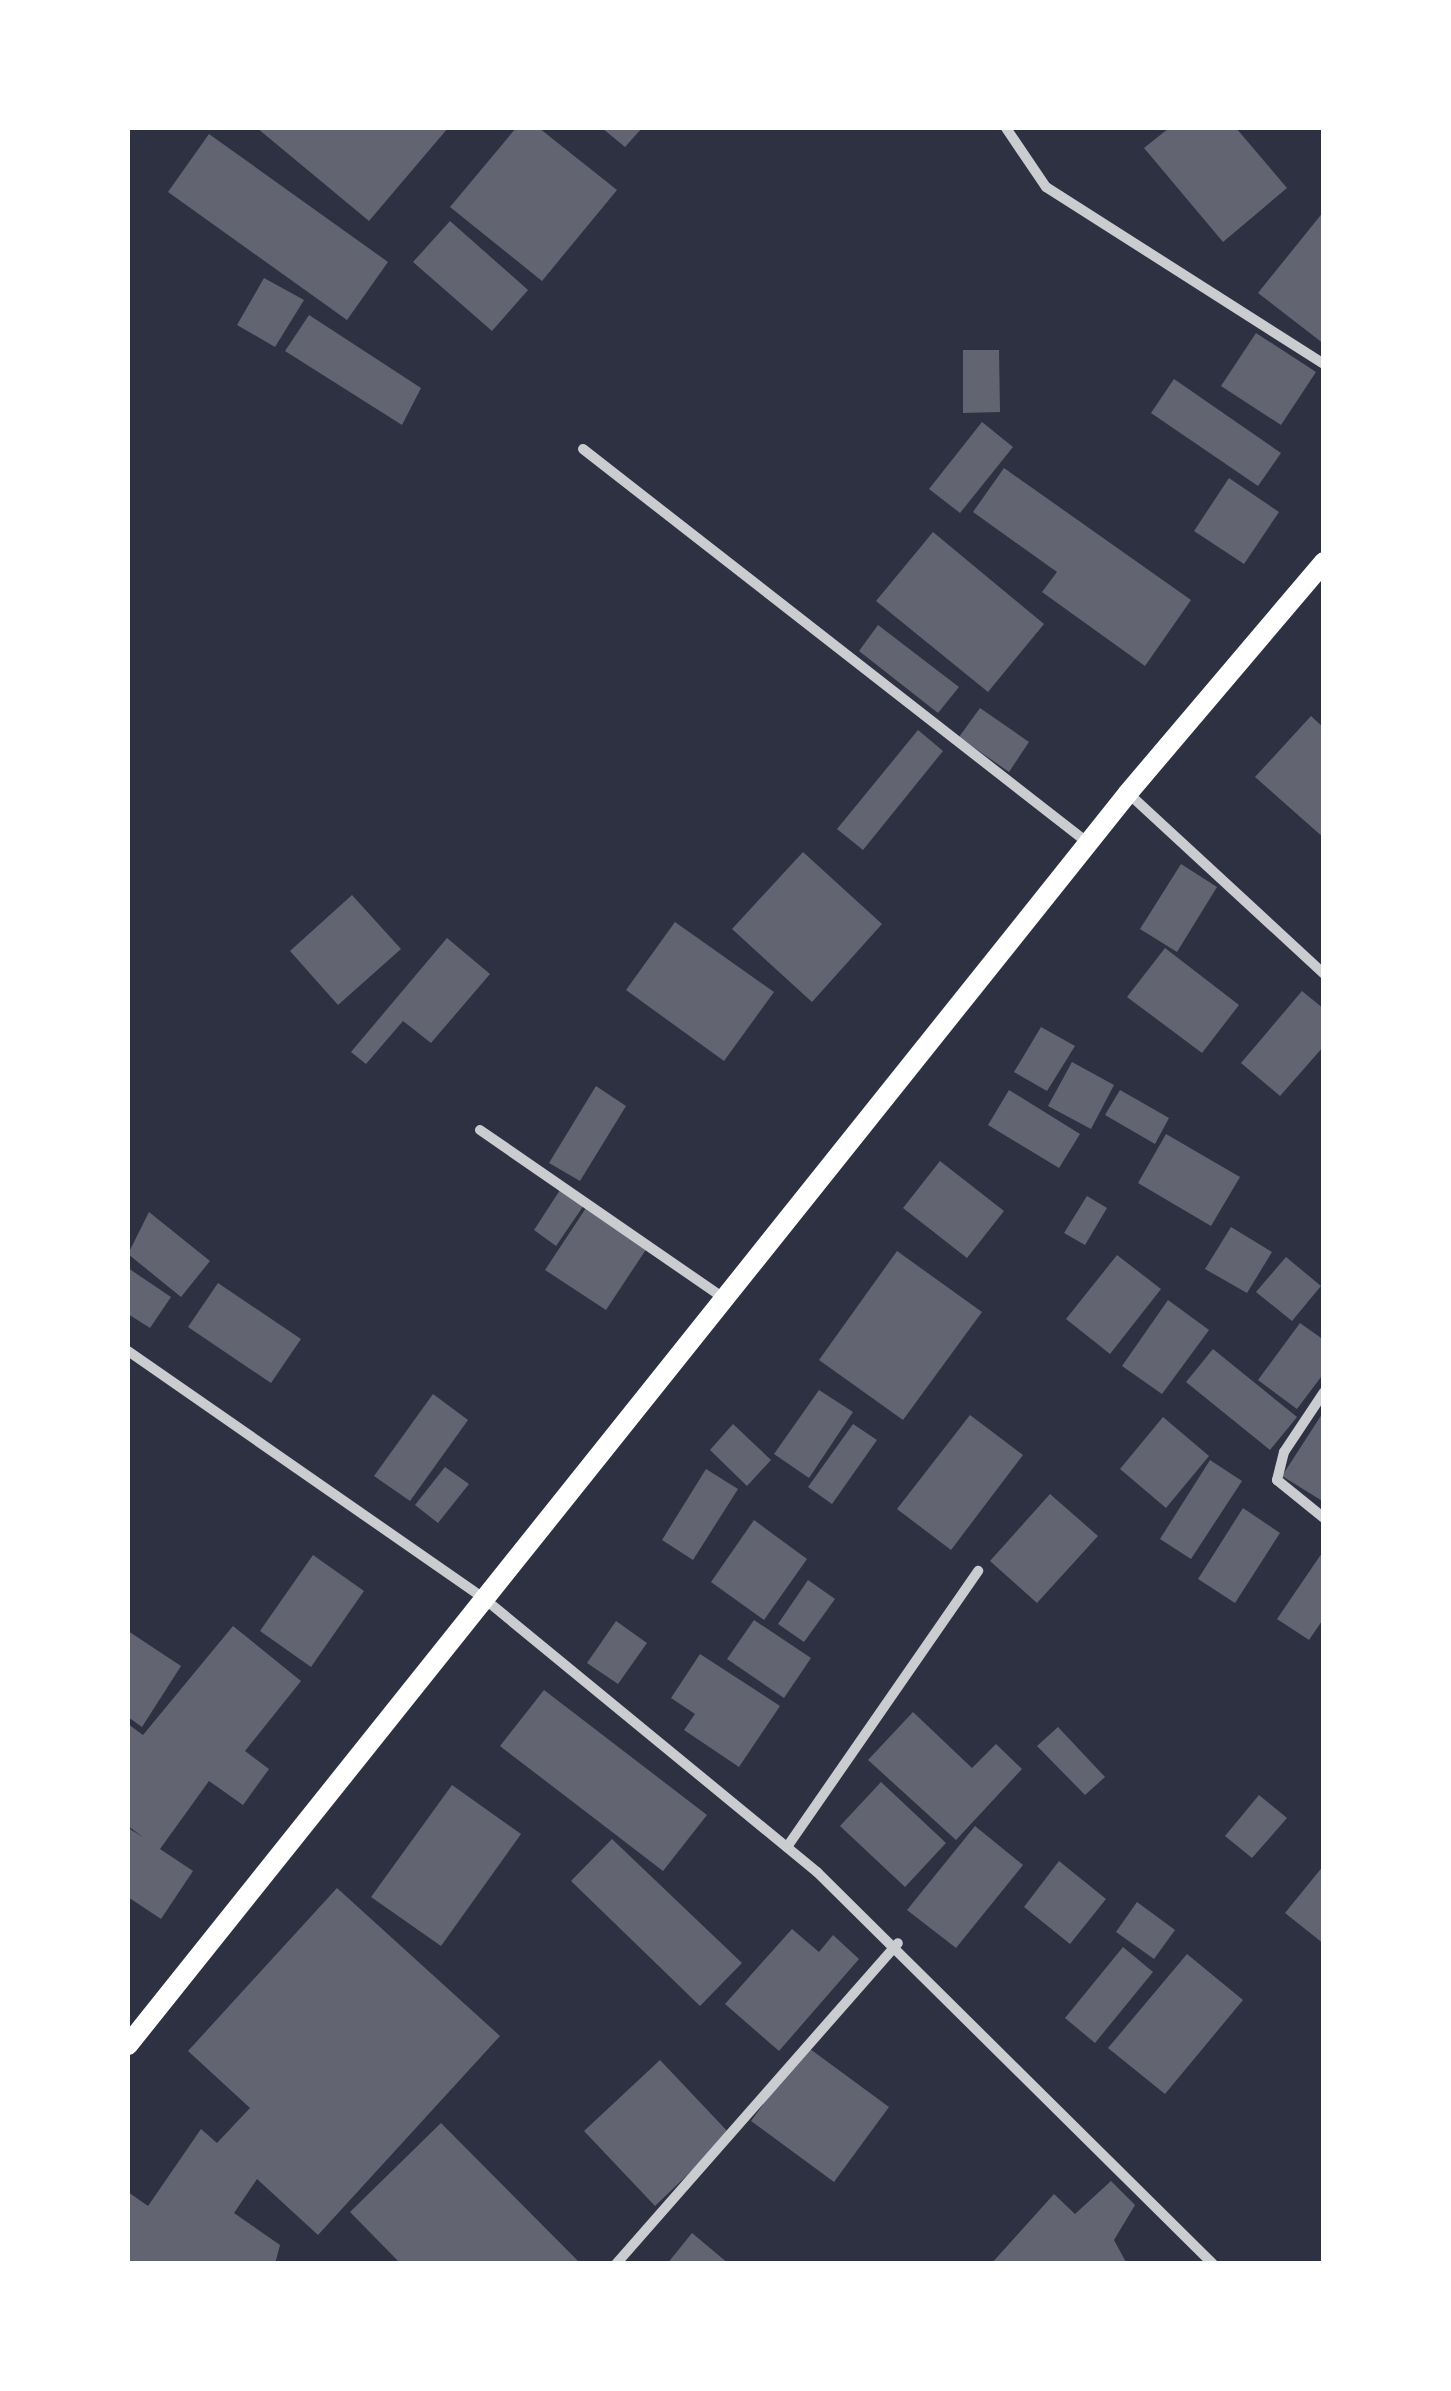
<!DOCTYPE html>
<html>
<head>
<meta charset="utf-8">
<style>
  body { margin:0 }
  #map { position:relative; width:1451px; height:2391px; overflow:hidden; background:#2d3142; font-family:"Roboto Serif",serif }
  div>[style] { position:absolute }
  .building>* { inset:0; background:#626471 }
  .minor>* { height:10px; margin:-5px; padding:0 5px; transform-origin:5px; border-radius:5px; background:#caccd0 }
  .secondary>* { height:20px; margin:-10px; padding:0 10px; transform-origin:10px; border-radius:10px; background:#fff }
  span { translate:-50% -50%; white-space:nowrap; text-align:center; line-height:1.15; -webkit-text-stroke:8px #fff; paint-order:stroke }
  .frame { position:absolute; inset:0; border:130px solid #fff; pointer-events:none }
</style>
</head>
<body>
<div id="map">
  <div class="building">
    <i style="clip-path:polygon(257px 128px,448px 128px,369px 221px)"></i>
    <i style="clip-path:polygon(516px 128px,539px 128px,617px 190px,542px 281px,450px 207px)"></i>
    <i style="clip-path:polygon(602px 128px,642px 128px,625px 147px)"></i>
    <i style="clip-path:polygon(1169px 128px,1236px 128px,1287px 188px,1223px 242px,1144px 148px)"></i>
    <i style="clip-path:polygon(209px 134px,388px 262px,347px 320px,168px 192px)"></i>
    <i style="clip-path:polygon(1324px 211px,1324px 344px,1258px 293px)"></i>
    <i style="clip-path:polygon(450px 221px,528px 290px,492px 331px,413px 262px)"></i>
    <i style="clip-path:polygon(264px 278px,304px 300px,275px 347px,237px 325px)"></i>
    <i style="clip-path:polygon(309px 315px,421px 388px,402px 425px,285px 351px)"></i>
    <i style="clip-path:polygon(1256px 333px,1316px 372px,1281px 425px,1221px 386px)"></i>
    <i style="clip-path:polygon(963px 350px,999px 350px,1000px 412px,963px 413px)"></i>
    <i style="clip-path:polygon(1174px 379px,1281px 453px,1258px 486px,1151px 413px)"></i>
    <i style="clip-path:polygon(982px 422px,1013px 447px,960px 513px,929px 489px)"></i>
    <i style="clip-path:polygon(1004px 468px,1191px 600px,1145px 666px,1042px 592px,1057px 572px,973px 512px)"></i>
    <i style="clip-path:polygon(1229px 478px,1279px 512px,1244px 564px,1194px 531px)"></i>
    <i style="clip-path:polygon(933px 532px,1044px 624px,988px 692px,876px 601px)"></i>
    <i style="clip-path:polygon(878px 625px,959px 687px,938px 713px,859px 651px)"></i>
    <i style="clip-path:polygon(980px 708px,1029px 742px,1009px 772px,959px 737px)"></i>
    <i style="clip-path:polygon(1311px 716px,1324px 728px,1324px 838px,1255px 777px)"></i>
    <i style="clip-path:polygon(918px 730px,943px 751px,863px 850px,837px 829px)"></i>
    <i style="clip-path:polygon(803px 852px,882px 924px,812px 1002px,732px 929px)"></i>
    <i style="clip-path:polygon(1181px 864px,1217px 887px,1177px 952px,1140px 929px)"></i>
    <i style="clip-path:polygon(352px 895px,401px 949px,338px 1005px,290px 951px)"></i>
    <i style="clip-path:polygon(675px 922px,774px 992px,724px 1061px,626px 990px)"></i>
    <i style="clip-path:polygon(447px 938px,490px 974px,431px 1043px,403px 1021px,366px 1064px,351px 1052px)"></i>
    <i style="clip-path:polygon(1165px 948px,1239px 1005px,1202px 1053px,1127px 997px)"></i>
    <i style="clip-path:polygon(1302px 991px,1324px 1009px,1324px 1046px,1280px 1096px,1241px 1063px)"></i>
    <i style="clip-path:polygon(1041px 1027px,1075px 1046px,1047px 1091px,1014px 1072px)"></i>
    <i style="clip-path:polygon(1072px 1062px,1114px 1085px,1091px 1129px,1048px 1106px)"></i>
    <i style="clip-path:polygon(596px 1086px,626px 1106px,580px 1181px,549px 1163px)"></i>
    <i style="clip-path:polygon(1009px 1090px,1080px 1134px,1059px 1168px,988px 1125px)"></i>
    <i style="clip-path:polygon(1120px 1090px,1169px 1118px,1155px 1144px,1105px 1115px)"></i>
    <i style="clip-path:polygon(1166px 1134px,1240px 1177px,1211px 1226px,1138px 1183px)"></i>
    <i style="clip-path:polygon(940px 1161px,1004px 1211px,967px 1258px,903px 1208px)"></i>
    <i style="clip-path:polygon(560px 1190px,584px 1205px,556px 1246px,534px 1230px)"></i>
    <i style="clip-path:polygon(1087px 1196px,1107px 1208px,1085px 1245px,1064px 1233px)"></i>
    <i style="clip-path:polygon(586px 1208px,647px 1248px,606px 1310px,545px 1270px)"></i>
    <i style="clip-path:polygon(149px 1212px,210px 1261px,181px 1297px,128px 1254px)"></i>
    <i style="clip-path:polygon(1231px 1227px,1272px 1252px,1247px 1293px,1205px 1269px)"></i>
    <i style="clip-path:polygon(897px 1251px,982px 1312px,903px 1420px,819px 1360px)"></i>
    <i style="clip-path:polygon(1117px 1255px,1161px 1289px,1110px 1354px,1066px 1319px)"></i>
    <i style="clip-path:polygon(1286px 1257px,1321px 1286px,1292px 1321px,1256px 1292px)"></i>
    <i style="clip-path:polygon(128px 1268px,171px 1297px,150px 1328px,128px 1314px)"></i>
    <i style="clip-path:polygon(218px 1283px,301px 1339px,271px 1383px,188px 1327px)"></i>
    <i style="clip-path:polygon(1168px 1300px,1209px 1330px,1162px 1394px,1122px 1366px)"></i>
    <i style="clip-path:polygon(1300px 1323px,1324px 1340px,1324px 1373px,1297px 1409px,1258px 1380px)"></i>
    <i style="clip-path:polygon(1213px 1349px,1297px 1417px,1270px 1450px,1186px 1382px)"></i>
    <i style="clip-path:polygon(819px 1390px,853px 1412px,809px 1478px,774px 1454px)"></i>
    <i style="clip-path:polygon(433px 1394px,468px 1420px,410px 1501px,374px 1476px)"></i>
    <i style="clip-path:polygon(1324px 1411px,1324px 1502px,1282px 1476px)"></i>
    <i style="clip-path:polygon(970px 1415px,1023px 1455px,951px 1550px,897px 1509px)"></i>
    <i style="clip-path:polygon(1163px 1417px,1209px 1456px,1166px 1508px,1120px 1469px)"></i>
    <i style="clip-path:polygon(733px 1424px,771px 1460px,747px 1486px,710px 1450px)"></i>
    <i style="clip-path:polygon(853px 1424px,877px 1440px,832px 1504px,808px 1487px)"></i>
    <i style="clip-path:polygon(1210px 1460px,1242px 1481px,1191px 1559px,1160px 1539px)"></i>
    <i style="clip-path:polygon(445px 1467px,469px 1484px,438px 1523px,415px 1505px)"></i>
    <i style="clip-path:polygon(706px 1469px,738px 1489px,693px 1560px,662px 1540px)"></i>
    <i style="clip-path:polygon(1050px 1494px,1098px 1536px,1037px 1603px,990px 1561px)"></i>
    <i style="clip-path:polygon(1243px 1508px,1280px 1533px,1235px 1603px,1198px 1579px)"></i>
    <i style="clip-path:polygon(754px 1520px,807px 1559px,764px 1620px,711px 1582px)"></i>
    <i style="clip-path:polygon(1324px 1550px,1324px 1618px,1309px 1640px,1277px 1619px)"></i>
    <i style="clip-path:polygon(313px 1555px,364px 1591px,311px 1667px,260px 1631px)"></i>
    <i style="clip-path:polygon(808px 1580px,835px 1599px,804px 1642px,778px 1624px)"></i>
    <i style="clip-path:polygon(754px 1620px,811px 1658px,784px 1698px,727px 1659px)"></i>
    <i style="clip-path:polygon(616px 1621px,647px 1643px,618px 1684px,587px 1663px)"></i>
    <i style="clip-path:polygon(233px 1626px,301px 1681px,245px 1751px,269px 1769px,243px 1805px,209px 1781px,160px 1849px,193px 1871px,161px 1919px,128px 1897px,128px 1828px,143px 1837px,128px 1826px,128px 1724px,143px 1735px)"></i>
    <i style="clip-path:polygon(128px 1631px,181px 1666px,142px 1727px,128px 1717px)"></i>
    <i style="clip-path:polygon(700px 1654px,780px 1706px,739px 1767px,684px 1730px,695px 1714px,671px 1698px)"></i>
    <i style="clip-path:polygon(544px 1690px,707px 1815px,663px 1871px,500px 1746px)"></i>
    <i style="clip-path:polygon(913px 1712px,972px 1768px,996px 1744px,1022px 1769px,956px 1840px,868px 1760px)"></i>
    <i style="clip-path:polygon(1058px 1727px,1105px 1777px,1085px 1795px,1037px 1746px)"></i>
    <i style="clip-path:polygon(881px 1782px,946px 1843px,905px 1887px,840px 1826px)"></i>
    <i style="clip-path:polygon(452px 1785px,521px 1834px,441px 1946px,371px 1897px)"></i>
    <i style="clip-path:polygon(1259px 1795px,1287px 1818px,1252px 1858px,1225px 1836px)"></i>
    <i style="clip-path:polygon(975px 1826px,1023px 1865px,956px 1948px,907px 1910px)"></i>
    <i style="clip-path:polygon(612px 1839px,742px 1963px,700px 2006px,571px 1881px)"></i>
    <i style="clip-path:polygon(1059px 1861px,1106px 1899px,1070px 1944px,1024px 1907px)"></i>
    <i style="clip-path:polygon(1324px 1865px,1324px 1944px,1285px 1913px)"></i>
    <i style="clip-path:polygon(337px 1888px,500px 2036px,318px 2235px,257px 2179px,234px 2213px,280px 2245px,275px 2264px,128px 2264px,128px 2192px,148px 2206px,201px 2129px,217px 2143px,250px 2108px,188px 2051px)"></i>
    <i style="clip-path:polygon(1137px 1902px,1175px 1930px,1154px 1959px,1116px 1932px)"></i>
    <i style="clip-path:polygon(792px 1929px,819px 1952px,833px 1935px,859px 1959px,779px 2051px,725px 2004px)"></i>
    <i style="clip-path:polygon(1123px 1947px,1153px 1972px,1095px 2043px,1065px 2018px)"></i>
    <i style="clip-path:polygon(1187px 1954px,1243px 2000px,1165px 2094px,1108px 2048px)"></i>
    <i style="clip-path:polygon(806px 2046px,889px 2107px,834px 2182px,751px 2121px)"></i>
    <i style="clip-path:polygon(660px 2060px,730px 2134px,655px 2206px,584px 2131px)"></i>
    <i style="clip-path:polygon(441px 2123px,581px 2264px,401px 2264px,350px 2212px)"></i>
    <i style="clip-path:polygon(1111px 2181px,1135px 2205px,1114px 2240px,1127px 2264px,991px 2264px,1054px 2194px,1075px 2214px)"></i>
    <i style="clip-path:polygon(692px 2233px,729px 2264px,667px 2264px)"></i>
  </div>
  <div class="minor">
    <i style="left:1006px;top:128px;width:71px;rotate:55.9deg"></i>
    <i style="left:1046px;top:187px;width:330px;rotate:32.5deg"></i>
    <i style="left:583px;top:449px;width:641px;rotate:37.96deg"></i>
    <i style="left:1128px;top:793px;width:267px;rotate:42.7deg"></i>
    <i style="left:480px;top:1130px;width:294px;rotate:34.6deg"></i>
    <i style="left:128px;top:1351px;width:430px;rotate:34.8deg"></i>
    <i style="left:481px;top:1596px;width:435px;rotate:39.4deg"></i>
    <i style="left:817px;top:1872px;width:557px;rotate:44.71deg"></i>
    <i style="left:1324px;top:1392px;width:72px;rotate:123.7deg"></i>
    <i style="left:1284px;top:1452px;width:29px;rotate:104deg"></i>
    <i style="left:1277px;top:1480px;width:60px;rotate:39deg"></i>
    <i style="left:787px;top:1847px;width:336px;rotate:-55.3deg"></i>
    <i style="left:616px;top:2264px;width:427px;rotate:-48.7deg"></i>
  </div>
  <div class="secondary">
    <i style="left:128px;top:2045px;width:1602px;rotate:-51.38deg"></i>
    <i style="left:1128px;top:793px;width:303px;rotate:-49.7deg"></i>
  </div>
  <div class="frame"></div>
</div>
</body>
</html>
